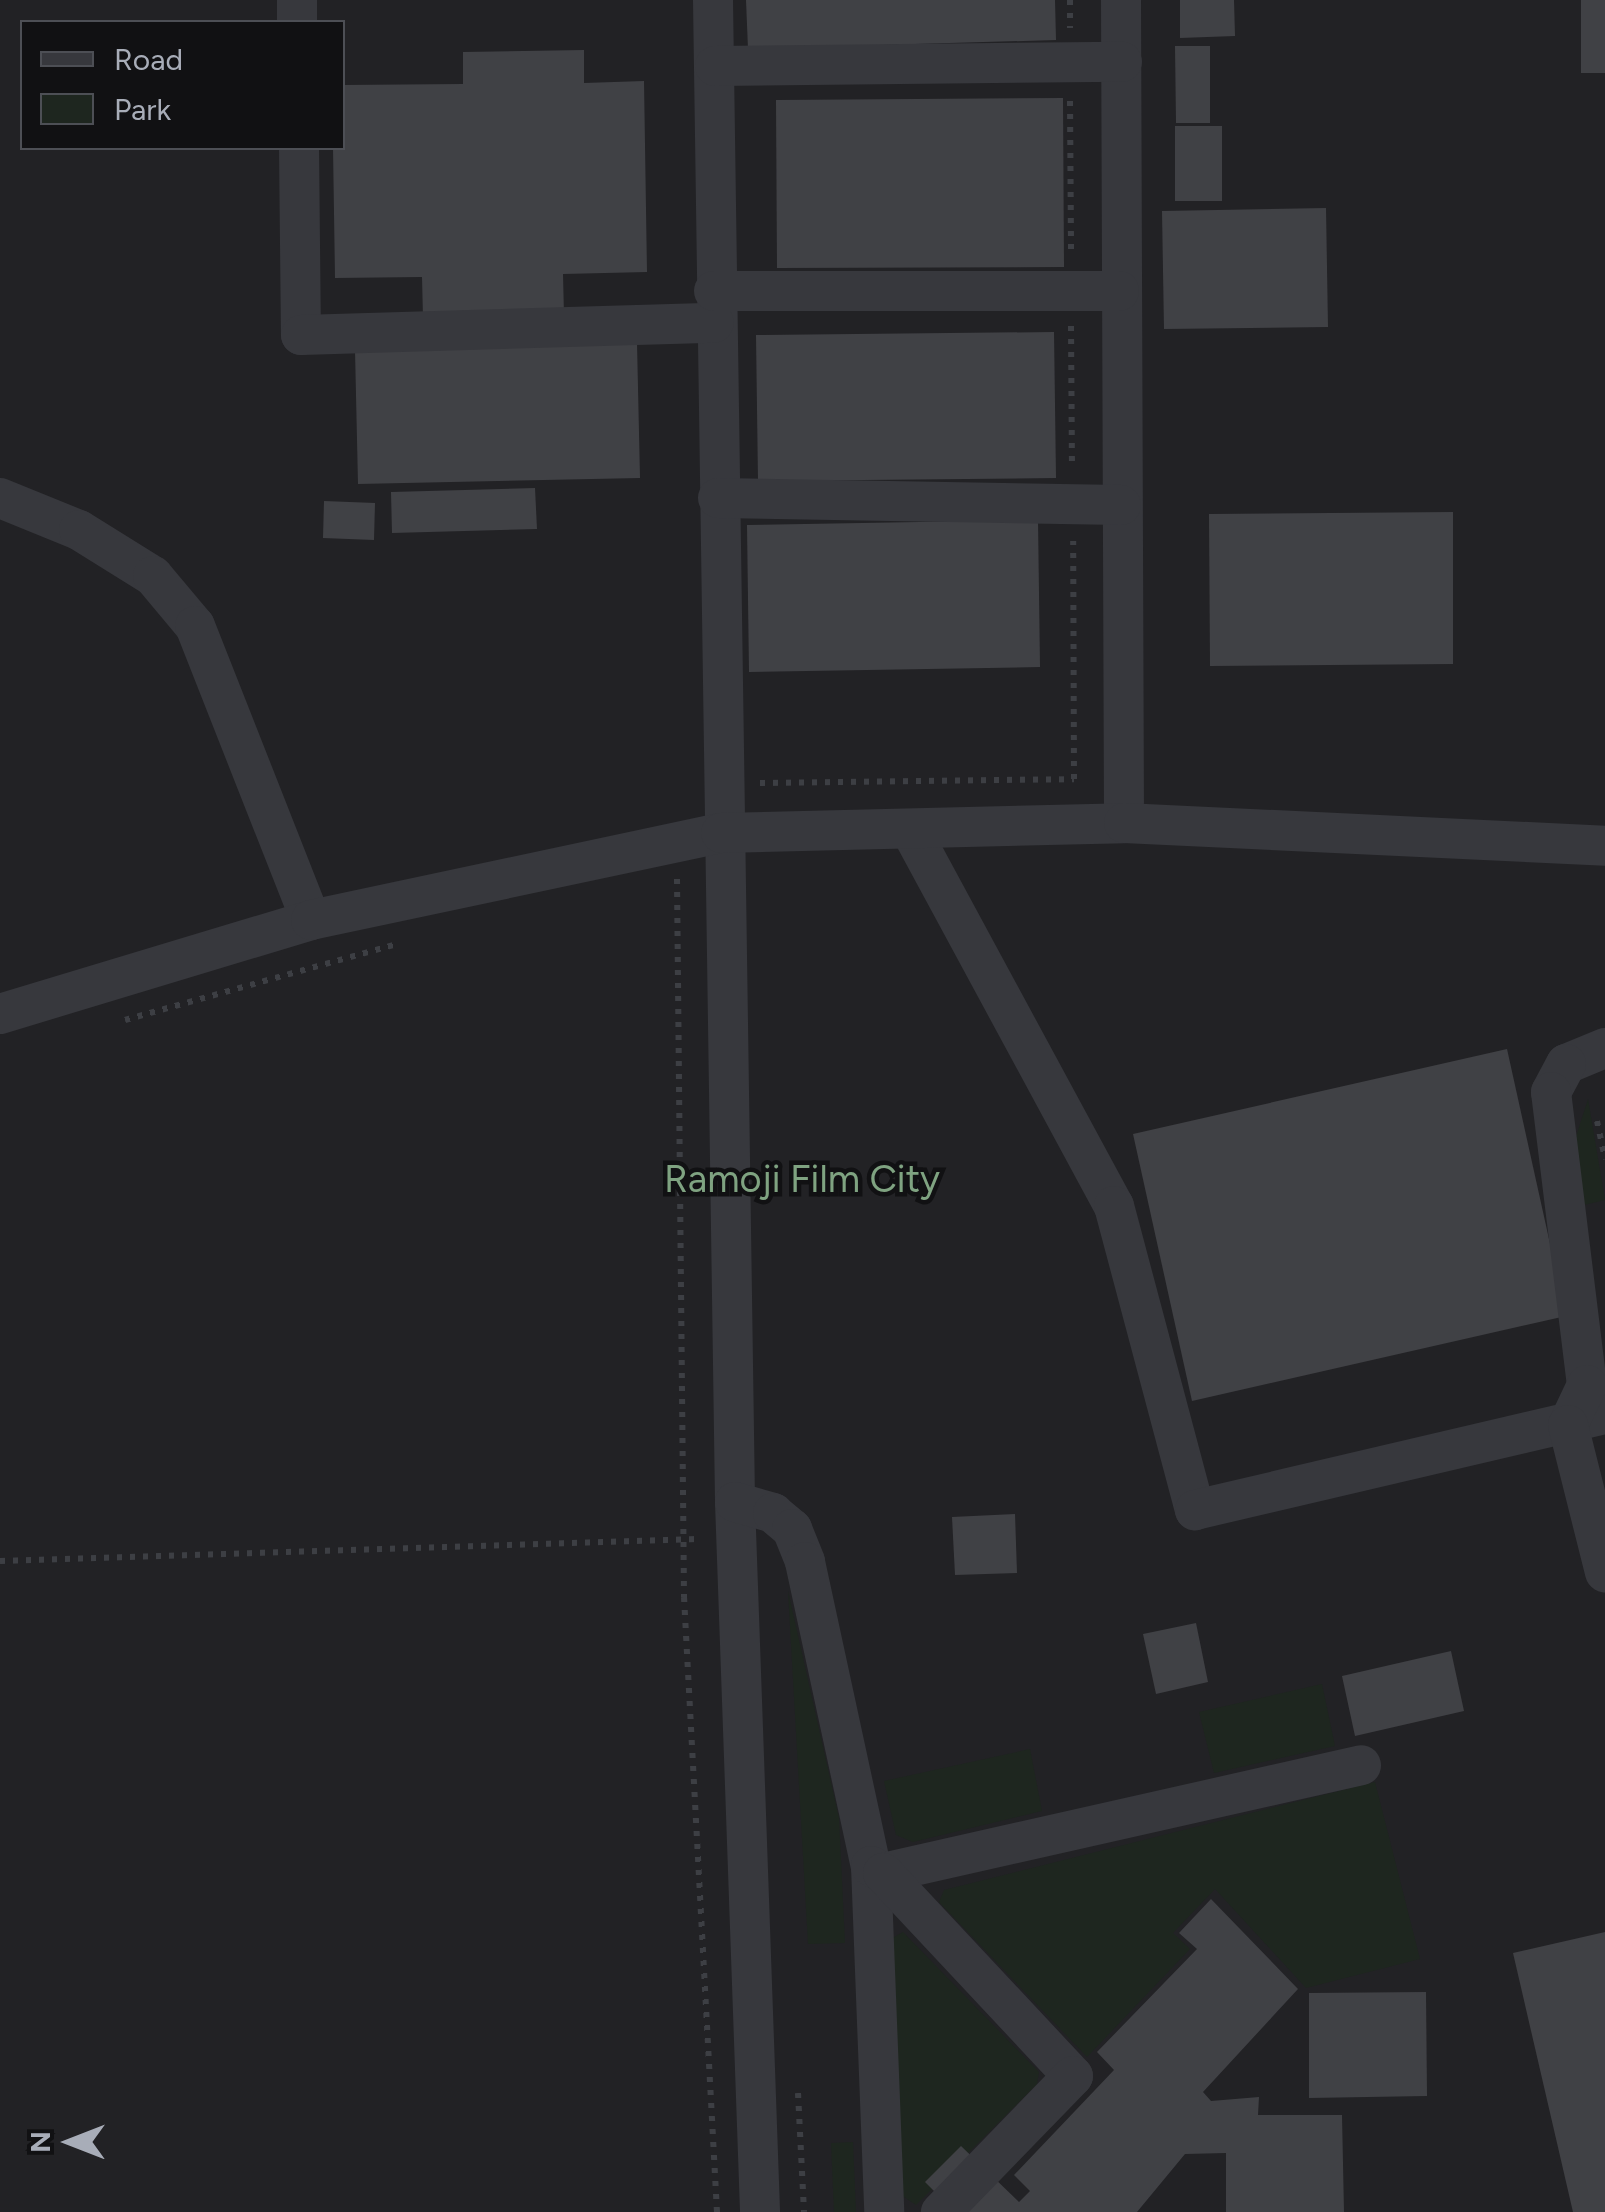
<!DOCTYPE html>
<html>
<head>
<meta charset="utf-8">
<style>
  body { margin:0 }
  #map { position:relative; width:1605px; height:2212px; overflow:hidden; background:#161618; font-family:Figtree,sans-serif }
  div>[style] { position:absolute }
  .built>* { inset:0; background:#222225 }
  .green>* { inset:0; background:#1e261f }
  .building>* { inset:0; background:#404145 }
  .path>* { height:6px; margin-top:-3px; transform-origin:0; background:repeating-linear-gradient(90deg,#3d3f44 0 5px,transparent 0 13px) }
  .minor>* { height:40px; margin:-20px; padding:0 20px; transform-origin:20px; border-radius:20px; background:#37383d }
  span { translate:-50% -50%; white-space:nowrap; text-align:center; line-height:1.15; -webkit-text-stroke:9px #111113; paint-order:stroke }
  .park-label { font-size:38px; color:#7fa381 }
  .legend { position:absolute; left:20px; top:20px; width:325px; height:130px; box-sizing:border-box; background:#111113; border:2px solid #4d4f55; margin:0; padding:12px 18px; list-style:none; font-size:30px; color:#a8adb8 }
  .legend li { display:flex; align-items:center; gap:20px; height:50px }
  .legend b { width:50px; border:2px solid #4d4f55 }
  .north { position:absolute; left:20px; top:2092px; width:100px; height:100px; -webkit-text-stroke:8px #111113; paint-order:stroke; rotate:270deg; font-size:28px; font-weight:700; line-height:40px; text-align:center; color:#a8adb8 }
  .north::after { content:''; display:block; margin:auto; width:35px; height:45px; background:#a8adb8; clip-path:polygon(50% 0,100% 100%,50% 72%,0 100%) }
</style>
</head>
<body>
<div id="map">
  <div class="built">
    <i style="clip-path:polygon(evenodd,0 0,1605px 0,1605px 2212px,0 2212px,0 0,22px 22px,342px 22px,342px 148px,22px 148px,22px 22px)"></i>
  </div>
  <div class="green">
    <i style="clip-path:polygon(1588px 1099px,1605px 1200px,1584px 1205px,1573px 1146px)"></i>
    <i style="clip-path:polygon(788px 1591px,839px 1818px,845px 1943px,808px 1944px)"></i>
    <i style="clip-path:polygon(1322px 1684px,1335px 1746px,1214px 1773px,1199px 1712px)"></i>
    <i style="clip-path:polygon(1030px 1749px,1042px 1811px,913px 1842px,896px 1835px,884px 1781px)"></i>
    <i style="clip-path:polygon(1375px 1782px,1420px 1959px,1306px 1988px,1215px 1889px,1173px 1933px,1190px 1949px,1087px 2057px,939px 1902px,944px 1890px)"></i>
    <i style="clip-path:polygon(903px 1932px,1039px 2072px,1037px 2084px,916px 2205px,901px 2195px,889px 1940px)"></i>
    <i style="clip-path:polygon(853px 2142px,856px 2212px,834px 2212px,831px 2143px)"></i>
  </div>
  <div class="building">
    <i style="clip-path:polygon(746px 0,1055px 0,1056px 40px,748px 49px)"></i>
    <i style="clip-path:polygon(1180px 0,1234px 0,1235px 36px,1180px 38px)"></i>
    <i style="clip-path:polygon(1581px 0,1605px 0,1605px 73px,1581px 73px)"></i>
    <i style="clip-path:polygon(1175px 46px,1210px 46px,1210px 123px,1176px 123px)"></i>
    <i style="clip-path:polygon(584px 50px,584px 83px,644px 81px,647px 272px,563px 274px,564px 315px,423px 318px,422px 277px,335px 278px,333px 148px,342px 148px,342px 85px,463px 84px,463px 52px)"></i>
    <i style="clip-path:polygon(1063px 98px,1064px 267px,777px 268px,776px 100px)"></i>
    <i style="clip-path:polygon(1175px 126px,1222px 126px,1222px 201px,1175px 201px)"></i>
    <i style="clip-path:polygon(1326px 208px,1328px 327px,1164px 329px,1162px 211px)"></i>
    <i style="clip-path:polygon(1054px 332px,1056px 478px,758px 481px,756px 335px)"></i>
    <i style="clip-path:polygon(637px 343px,640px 478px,358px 484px,355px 350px)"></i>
    <i style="clip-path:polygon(535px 488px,537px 529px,392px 533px,391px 492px)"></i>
    <i style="clip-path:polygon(324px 501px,375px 503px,374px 540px,323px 538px)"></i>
    <i style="clip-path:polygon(1453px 512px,1453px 664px,1210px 666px,1209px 514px)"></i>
    <i style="clip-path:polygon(1038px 520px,1040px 667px,749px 672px,747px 525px)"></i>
    <i style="clip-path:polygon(1507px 1049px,1566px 1316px,1192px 1401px,1133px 1134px)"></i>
    <i style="clip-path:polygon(1015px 1514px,1017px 1573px,955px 1575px,952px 1517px)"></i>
    <i style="clip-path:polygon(1196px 1623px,1208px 1682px,1156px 1694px,1143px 1634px)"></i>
    <i style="clip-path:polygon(1451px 1651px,1464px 1711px,1355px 1736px,1342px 1676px)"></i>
    <i style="clip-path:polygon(1211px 1899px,1298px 1989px,1203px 2092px,1211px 2101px,1259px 2097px,1258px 2115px,1342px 2115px,1344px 2212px,1226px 2212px,1226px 2153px,1185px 2154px,1137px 2212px,955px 2212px,925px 2182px,961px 2146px,1019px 2202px,1030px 2191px,1014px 2175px,1114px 2070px,1097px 2052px,1197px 1949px,1179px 1933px)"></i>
    <i style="clip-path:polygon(1605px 1932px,1605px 2212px,1573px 2212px,1513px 1953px)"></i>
    <i style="clip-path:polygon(1426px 1992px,1427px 2096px,1309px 2098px,1309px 1993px)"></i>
  </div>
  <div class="path">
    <i style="left:1070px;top:0;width:28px;rotate:90deg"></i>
    <i style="left:1070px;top:101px;width:152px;rotate:89.6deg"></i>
    <i style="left:1071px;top:326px;width:142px;rotate:89.6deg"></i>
    <i style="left:760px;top:783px;width:314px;rotate:-0.7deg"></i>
    <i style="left:1074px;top:779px;width:238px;rotate:-90.2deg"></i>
    <i style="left:677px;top:879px;width:718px;rotate:89.44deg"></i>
    <i style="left:684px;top:1597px;width:616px;rotate:86.93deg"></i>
    <i style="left:125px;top:1020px;width:282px;rotate:-15.6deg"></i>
    <i style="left:1597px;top:1121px;width:39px;rotate:78deg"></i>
    <i style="left:0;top:1561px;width:698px;rotate:-1.81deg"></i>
    <i style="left:798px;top:2093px;width:119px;rotate:87.1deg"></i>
  </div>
  <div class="minor">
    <i style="left:297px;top:0;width:22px;rotate:90deg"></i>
    <i style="left:713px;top:0;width:1502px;rotate:89.16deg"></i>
    <i style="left:735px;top:1502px;width:710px;rotate:87.98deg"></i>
    <i style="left:1121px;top:0;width:823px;rotate:89.79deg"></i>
    <i style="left:715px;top:66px;width:407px;rotate:-0.6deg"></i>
    <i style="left:299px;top:148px;width:187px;rotate:89.4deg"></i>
    <i style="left:301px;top:335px;width:413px;rotate:-1.7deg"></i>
    <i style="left:714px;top:291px;width:405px"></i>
    <i style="left:0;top:498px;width:85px;rotate:22.1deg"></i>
    <i style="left:79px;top:530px;width:87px;rotate:31.9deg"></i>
    <i style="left:153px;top:576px;width:65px;rotate:50deg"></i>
    <i style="left:195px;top:626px;width:316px;rotate:68.5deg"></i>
    <i style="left:718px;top:498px;width:403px;rotate:1deg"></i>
    <i style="left:910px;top:829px;width:429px;rotate:61.6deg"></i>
    <i style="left:1114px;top:1206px;width:315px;rotate:75.1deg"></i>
    <i style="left:1195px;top:1510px;width:421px;rotate:-13.2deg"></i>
    <i style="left:0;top:1014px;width:325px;rotate:-16.8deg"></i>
    <i style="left:311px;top:920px;width:419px;rotate:-12deg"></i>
    <i style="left:721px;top:833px;width:403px;rotate:-1.4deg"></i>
    <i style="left:1124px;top:823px;width:482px;rotate:2.7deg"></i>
    <i style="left:1605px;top:1048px;width:42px;rotate:157.7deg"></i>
    <i style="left:1566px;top:1064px;width:32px;rotate:118deg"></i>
    <i style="left:1551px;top:1092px;width:295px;rotate:83deg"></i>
    <i style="left:1587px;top:1385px;width:44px;rotate:115.4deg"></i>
    <i style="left:1568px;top:1425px;width:152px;rotate:75.9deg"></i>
    <i style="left:735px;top:1502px;width:40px;rotate:16deg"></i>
    <i style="left:773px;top:1513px;width:25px;rotate:40deg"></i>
    <i style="left:792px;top:1529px;width:35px;rotate:68deg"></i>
    <i style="left:805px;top:1562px;width:311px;rotate:77.8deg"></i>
    <i style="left:871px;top:1866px;width:346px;rotate:87.8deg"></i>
    <i style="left:871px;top:1866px;width:14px;rotate:30deg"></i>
    <i style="left:883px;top:1873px;width:490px;rotate:-12.7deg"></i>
    <i style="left:883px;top:1873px;width:278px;rotate:46.9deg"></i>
    <i style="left:1073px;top:2076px;width:190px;rotate:134.1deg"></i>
  </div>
  <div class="park-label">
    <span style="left:802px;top:1180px">Ramoji Film City</span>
  </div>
  <ul class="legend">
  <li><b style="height:12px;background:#37383d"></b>Road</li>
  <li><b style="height:28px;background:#1e261f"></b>Park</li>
  </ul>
  <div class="north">N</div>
</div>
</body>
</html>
